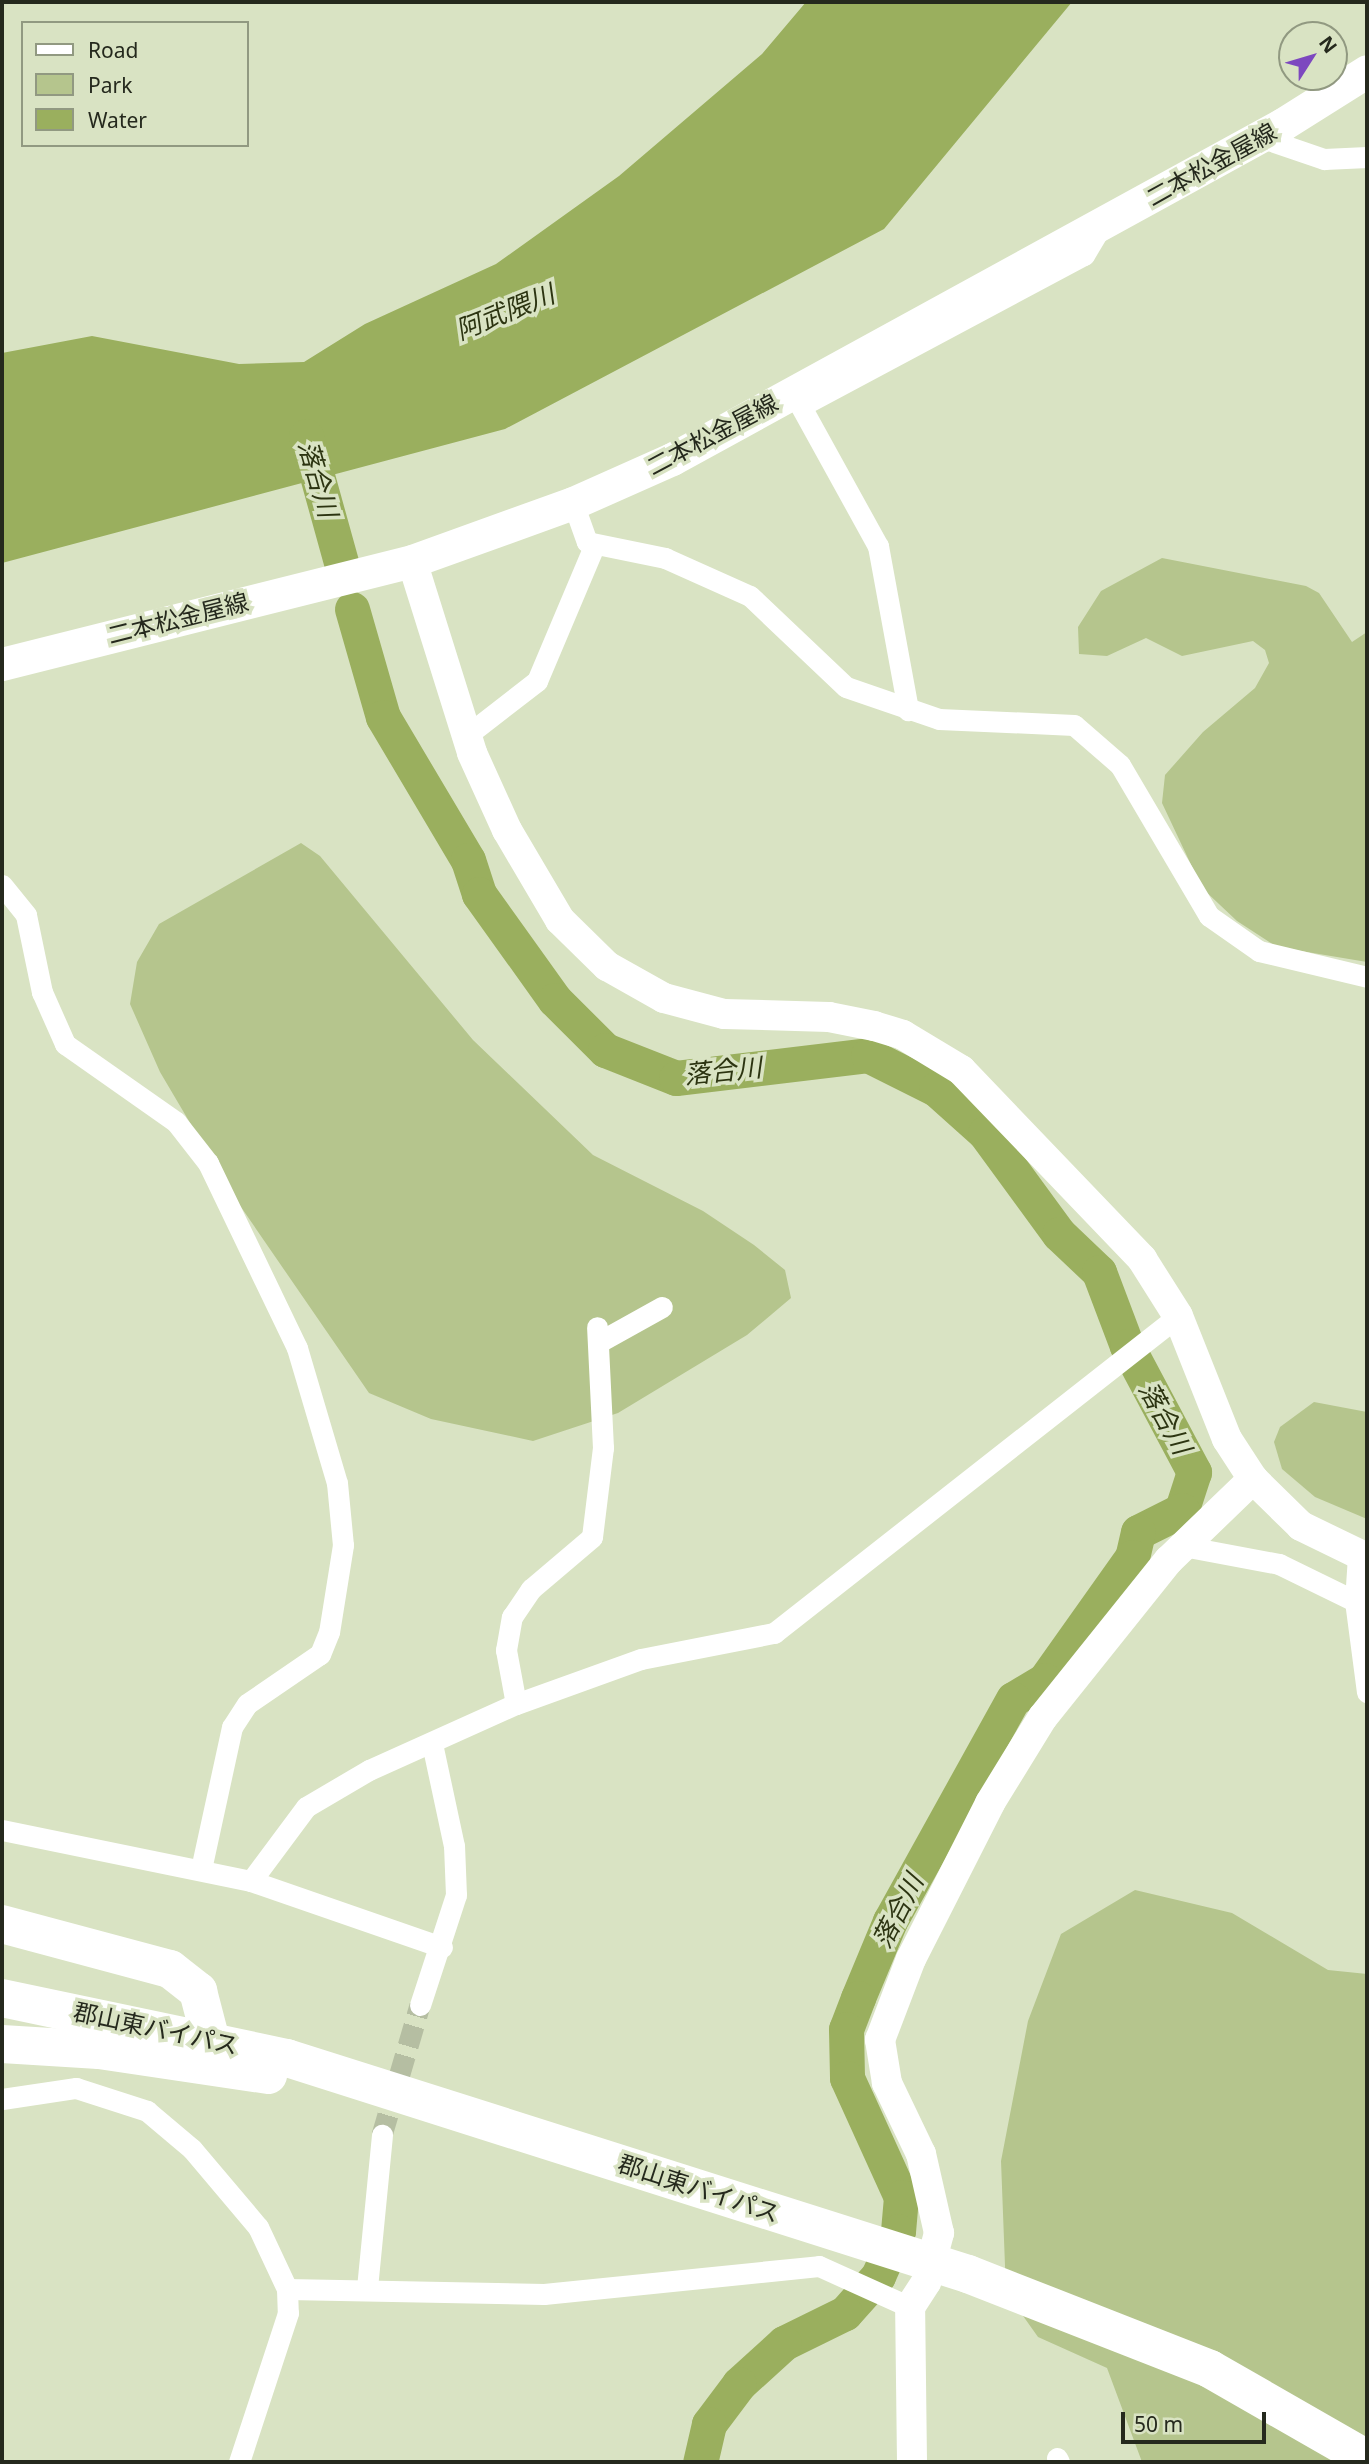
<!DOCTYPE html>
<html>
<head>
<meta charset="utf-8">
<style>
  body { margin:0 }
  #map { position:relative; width:1369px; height:2464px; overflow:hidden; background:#d9e3c3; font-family:"Noto Sans","Noto Sans JP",sans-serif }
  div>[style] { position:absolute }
  .green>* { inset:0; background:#b5c58d }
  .water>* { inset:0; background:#9aaf5e }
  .river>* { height:35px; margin:-17.5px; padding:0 17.5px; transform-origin:17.5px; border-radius:17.5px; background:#9aaf5e }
  .street-tunnel>* { height:21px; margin-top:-10.5px; transform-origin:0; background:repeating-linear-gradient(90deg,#b5bea2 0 21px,transparent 0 31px) }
  .street>* { height:21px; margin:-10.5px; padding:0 10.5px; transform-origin:10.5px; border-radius:10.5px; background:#fff }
  .secondary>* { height:30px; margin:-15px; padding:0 15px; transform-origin:15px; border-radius:15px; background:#fff }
  .primary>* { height:33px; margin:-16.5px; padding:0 16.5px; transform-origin:16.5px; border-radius:16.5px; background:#fff }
  .highway>* { height:38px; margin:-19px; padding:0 19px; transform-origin:19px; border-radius:19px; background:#fff }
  span { translate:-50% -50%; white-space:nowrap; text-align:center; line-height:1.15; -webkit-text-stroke:7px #d9e3c3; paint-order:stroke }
  .street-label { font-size:24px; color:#25291d }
  .water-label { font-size:26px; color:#2c3411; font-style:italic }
  .frame { position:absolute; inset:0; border:4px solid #25291d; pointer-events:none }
  .legend { position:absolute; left:21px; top:21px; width:228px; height:126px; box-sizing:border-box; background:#d9e3c3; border:2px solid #919981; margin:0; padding:9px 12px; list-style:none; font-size:21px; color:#25291d }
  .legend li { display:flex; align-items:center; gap:14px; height:35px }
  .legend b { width:35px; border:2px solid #919981 }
  .north { position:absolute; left:1278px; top:21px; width:70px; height:70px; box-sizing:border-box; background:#d9e3c3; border:2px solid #919981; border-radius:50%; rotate:53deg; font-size:19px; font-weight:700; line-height:28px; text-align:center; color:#25291d }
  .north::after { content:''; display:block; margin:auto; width:24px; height:32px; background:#7d48bf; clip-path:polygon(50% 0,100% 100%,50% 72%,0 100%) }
  .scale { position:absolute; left:1121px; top:2412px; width:145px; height:32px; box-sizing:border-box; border:4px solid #25291d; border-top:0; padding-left:9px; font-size:21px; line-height:24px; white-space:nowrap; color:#25291d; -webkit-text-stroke:5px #d9e3c3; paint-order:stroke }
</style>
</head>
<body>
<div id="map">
  <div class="green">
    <i style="clip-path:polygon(1162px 558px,1306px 586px,1319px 593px,1352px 642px,1367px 632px,1367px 962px,1277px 947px,1237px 921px,1202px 888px,1162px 803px,1165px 775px,1203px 732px,1255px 688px,1269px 663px,1265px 650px,1253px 641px,1182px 656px,1146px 638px,1107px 656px,1079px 654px,1078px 627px,1101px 591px)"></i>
    <i style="clip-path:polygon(301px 843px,320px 856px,473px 1040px,593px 1155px,703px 1211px,754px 1245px,785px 1270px,791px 1298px,747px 1335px,618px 1413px,533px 1441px,431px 1419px,369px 1393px,232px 1194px,160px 1072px,130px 1004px,137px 962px,159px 924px)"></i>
    <i style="clip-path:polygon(1314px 1402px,1367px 1412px,1367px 1519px,1315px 1497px,1282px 1469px,1274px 1442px,1280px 1427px)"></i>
    <i style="clip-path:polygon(1135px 1890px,1232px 1913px,1328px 1970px,1367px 1974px,1367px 2462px,1142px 2462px,1107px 2368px,1038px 2337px,1006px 2292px,1001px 2161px,1028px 2021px,1061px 1934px)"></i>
  </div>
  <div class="water">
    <i style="clip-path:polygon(806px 2px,1072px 2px,884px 229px,505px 429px,2px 563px,2px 353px,92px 336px,239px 364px,304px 362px,365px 324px,496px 264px,619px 176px,762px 54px)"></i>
  </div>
  <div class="river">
    <i style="left:306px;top:436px;width:131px;rotate:74.5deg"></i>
    <i style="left:352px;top:609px;width:112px;rotate:74deg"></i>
    <i style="left:383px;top:717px;width:166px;rotate:59.3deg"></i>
    <i style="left:468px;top:860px;width:36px;rotate:72deg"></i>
    <i style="left:479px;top:894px;width:130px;rotate:54.4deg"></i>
    <i style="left:555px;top:1000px;width:71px;rotate:45deg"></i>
    <i style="left:605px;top:1050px;width:76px;rotate:21.5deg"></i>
    <i style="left:676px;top:1078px;width:193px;rotate:-6.8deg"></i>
    <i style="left:868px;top:1055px;width:76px;rotate:26.6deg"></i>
    <i style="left:936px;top:1089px;width:66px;rotate:41.9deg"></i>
    <i style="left:985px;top:1133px;width:125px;rotate:53.8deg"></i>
    <i style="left:1059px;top:1234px;width:55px;rotate:43.5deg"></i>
    <i style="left:1099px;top:1272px;width:79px;rotate:69.3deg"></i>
    <i style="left:1127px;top:1346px;width:143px;rotate:62deg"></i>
    <i style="left:1194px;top:1472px;width:40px;rotate:108deg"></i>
    <i style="left:1182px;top:1510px;width:49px;rotate:153.4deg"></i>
    <i style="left:1138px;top:1532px;width:26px;rotate:103deg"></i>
    <i style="left:1132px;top:1557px;width:151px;rotate:125.3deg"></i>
    <i style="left:1045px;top:1680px;width:37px;rotate:149deg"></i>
    <i style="left:1013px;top:1699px;width:254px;rotate:119deg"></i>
    <i style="left:890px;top:1921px;width:83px;rotate:112.6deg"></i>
    <i style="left:858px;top:1998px;width:33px;rotate:111deg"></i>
    <i style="left:846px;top:2029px;width:49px;rotate:88.8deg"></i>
    <i style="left:847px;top:2078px;width:131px;rotate:65.6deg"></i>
    <i style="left:901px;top:2197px;width:34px;rotate:95deg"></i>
    <i style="left:898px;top:2231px;width:49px;rotate:114deg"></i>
    <i style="left:878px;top:2276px;width:50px;rotate:131.7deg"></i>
    <i style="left:845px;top:2313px;width:68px;rotate:153.8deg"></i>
    <i style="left:784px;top:2343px;width:61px;rotate:137.7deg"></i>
    <i style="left:739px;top:2384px;width:50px;rotate:126.9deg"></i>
    <i style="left:709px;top:2424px;width:39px;rotate:103deg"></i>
  </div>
  <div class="street-tunnel">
    <i style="left:382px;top:2135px;width:135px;rotate:-73.7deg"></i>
  </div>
  <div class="street">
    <i style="left:1260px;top:137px;width:68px;rotate:19deg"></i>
    <i style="left:1324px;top:159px;width:43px;rotate:-2.7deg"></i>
    <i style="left:794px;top:394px;width:174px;rotate:61.1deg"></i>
    <i style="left:878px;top:546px;width:167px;rotate:79.6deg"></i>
    <i style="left:801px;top:406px;width:321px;rotate:-28.1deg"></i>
    <i style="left:1084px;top:255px;width:31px;rotate:-59deg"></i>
    <i style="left:573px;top:503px;width:41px;rotate:70.3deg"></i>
    <i style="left:587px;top:542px;width:80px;rotate:11.6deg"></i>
    <i style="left:665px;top:558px;width:93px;rotate:24.1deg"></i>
    <i style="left:750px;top:596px;width:132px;rotate:43.5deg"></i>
    <i style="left:846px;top:687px;width:98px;rotate:19deg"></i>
    <i style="left:939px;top:719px;width:135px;rotate:2.5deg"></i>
    <i style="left:1074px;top:725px;width:61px;rotate:41deg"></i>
    <i style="left:1120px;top:765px;width:175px;rotate:59.5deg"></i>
    <i style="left:1209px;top:916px;width:61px;rotate:35deg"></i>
    <i style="left:1259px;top:951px;width:111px;rotate:13.5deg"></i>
    <i style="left:466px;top:736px;width:90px;rotate:-37.8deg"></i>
    <i style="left:537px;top:681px;width:147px;rotate:-67.1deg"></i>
    <i style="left:2px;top:885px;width:38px;rotate:51deg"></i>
    <i style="left:26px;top:915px;width:79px;rotate:78.3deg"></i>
    <i style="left:42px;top:992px;width:57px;rotate:66.1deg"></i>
    <i style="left:65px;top:1044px;width:136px;rotate:35.1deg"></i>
    <i style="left:176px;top:1122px;width:52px;rotate:52deg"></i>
    <i style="left:208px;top:1163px;width:205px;rotate:64.3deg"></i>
    <i style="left:297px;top:1348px;width:141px;rotate:73.5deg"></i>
    <i style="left:337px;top:1483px;width:62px;rotate:84.5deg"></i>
    <i style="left:343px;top:1545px;width:88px;rotate:99.1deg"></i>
    <i style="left:329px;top:1632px;width:24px;rotate:112deg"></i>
    <i style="left:320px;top:1654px;width:88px;rotate:145.6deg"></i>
    <i style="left:247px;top:1704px;width:27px;rotate:123deg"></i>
    <i style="left:232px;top:1727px;width:145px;rotate:102.3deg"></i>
    <i style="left:599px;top:1342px;width:72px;rotate:-29.1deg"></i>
    <i style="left:1183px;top:1546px;width:98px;rotate:10.6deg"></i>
    <i style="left:1279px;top:1564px;width:98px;rotate:26deg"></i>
    <i style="left:1358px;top:1556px;width:45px;rotate:93.8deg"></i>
    <i style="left:1355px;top:1601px;width:92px;rotate:82.5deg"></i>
    <i style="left:516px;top:1704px;width:55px;rotate:-100.5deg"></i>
    <i style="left:506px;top:1650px;width:34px;rotate:-80deg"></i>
    <i style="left:512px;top:1617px;width:34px;rotate:-56deg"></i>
    <i style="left:531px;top:1589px;width:80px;rotate:-40.4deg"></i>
    <i style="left:592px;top:1537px;width:90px;rotate:-83deg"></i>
    <i style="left:603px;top:1448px;width:121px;rotate:-92.8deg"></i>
    <i style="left:2px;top:1830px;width:254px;rotate:11.6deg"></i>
    <i style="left:251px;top:1881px;width:202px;rotate:19.1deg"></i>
    <i style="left:251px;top:1881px;width:92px;rotate:-53.4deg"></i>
    <i style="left:306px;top:1807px;width:73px;rotate:-30.4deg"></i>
    <i style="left:369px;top:1770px;width:161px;rotate:-24.2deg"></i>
    <i style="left:516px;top:1704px;width:133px;rotate:-19.8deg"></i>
    <i style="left:641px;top:1659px;width:136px;rotate:-11.1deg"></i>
    <i style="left:774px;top:1633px;width:514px;rotate:-38.12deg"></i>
    <i style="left:420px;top:2005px;width:116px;rotate:-71.9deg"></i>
    <i style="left:456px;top:1895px;width:49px;rotate:-92.3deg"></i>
    <i style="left:454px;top:1846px;width:105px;rotate:-102.1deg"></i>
    <i style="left:2px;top:2099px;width:75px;rotate:-8.5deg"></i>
    <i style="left:76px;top:2088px;width:75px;rotate:17.9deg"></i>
    <i style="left:147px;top:2111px;width:59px;rotate:40.2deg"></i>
    <i style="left:192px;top:2149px;width:102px;rotate:49.8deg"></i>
    <i style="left:258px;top:2227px;width:68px;rotate:64.9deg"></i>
    <i style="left:287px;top:2289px;width:24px;rotate:88deg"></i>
    <i style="left:288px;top:2313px;width:157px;rotate:108.2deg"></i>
    <i style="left:367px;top:2288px;width:154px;rotate:-84.4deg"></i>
    <i style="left:287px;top:2289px;width:257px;rotate:1.1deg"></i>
    <i style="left:544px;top:2294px;width:276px;rotate:-5.8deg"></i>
    <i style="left:819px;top:2266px;width:100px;rotate:24.3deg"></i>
    <i style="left:1057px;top:2458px;width:4px;rotate:63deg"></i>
  </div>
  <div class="secondary">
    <i style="left:412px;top:561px;width:201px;rotate:72.6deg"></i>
    <i style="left:472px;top:753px;width:85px;rotate:65.6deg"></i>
    <i style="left:507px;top:830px;width:104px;rotate:59.5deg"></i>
    <i style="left:560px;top:920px;width:66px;rotate:44.4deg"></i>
    <i style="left:607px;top:966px;width:65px;rotate:29.3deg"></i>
    <i style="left:664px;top:998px;width:62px;rotate:14.9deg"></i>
    <i style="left:724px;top:1014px;width:105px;rotate:1.6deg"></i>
    <i style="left:829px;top:1017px;width:46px;rotate:11.3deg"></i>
    <i style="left:874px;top:1026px;width:30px;rotate:17deg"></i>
    <i style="left:903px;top:1035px;width:68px;rotate:31.1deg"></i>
    <i style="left:961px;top:1070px;width:262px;rotate:46.2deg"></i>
    <i style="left:1142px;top:1259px;width:67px;rotate:57.7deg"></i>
    <i style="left:1178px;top:1316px;width:132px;rotate:68.3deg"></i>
    <i style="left:1227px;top:1439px;width:48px;rotate:57deg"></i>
    <i style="left:1253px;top:1479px;width:67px;rotate:44.4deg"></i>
    <i style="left:1301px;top:1526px;width:73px;rotate:25.9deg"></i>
    <i style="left:912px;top:2462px;width:155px;rotate:-90.7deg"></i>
    <i style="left:910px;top:2307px;width:30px;rotate:-57deg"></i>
    <i style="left:926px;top:2282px;width:51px;rotate:-75.1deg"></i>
    <i style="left:939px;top:2233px;width:81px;rotate:-102.8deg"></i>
    <i style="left:921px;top:2154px;width:79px;rotate:-115.6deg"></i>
    <i style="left:887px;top:2083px;width:44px;rotate:-99.2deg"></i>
    <i style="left:880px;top:2040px;width:87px;rotate:-69.1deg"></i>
    <i style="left:911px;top:1959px;width:175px;rotate:-63.1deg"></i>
    <i style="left:990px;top:1803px;width:101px;rotate:-58.4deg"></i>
    <i style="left:1043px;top:1717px;width:201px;rotate:-51.3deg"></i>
    <i style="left:1169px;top:1560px;width:117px;rotate:-44deg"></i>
  </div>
  <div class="primary">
    <i style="left:2px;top:664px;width:423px;rotate:-14.1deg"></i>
    <i style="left:412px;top:561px;width:171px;rotate:-19.8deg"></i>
    <i style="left:573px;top:503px;width:108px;rotate:-24deg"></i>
    <i style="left:672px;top:459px;width:697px;rotate:-28.74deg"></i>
    <i style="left:1283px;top:124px;width:99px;rotate:-32.2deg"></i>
  </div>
  <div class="highway">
    <i style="left:2px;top:1924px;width:174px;rotate:15deg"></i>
    <i style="left:170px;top:1969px;width:36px;rotate:38deg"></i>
    <i style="left:198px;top:1991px;width:48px;rotate:75.4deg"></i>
    <i style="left:2px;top:1998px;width:291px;rotate:11.9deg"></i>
    <i style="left:287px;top:2058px;width:714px;rotate:17.6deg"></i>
    <i style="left:968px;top:2274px;width:260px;rotate:21.4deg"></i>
    <i style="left:1210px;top:2369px;width:181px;rotate:29.8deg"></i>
    <i style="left:2px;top:2044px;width:97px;rotate:3.5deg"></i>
    <i style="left:99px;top:2050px;width:171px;rotate:8.4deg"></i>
  </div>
  <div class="street-label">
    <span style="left:1211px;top:164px;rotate:-29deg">二本松金屋線</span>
    <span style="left:712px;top:434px;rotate:-28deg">二本松金屋線</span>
    <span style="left:178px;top:618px;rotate:-14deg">二本松金屋線</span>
    <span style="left:156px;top:2028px;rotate:12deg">郡山東バイパス</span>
    <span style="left:699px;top:2188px;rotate:18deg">郡山東バイパス</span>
  </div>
  <div class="water-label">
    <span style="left:505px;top:312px;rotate:-22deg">阿武隈川</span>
    <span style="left:318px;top:479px;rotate:74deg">落合川</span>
    <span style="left:723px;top:1071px;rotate:-6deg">落合川</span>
    <span style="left:1165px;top:1418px;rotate:61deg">落合川</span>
    <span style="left:898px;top:1911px;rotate:-63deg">落合川</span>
  </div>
  <div class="frame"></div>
  <ul class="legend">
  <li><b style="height:9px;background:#fff"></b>Road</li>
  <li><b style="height:19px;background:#b5c58d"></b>Park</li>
  <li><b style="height:19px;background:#9aaf5e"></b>Water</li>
  </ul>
  <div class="north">N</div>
  <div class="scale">50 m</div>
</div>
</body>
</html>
